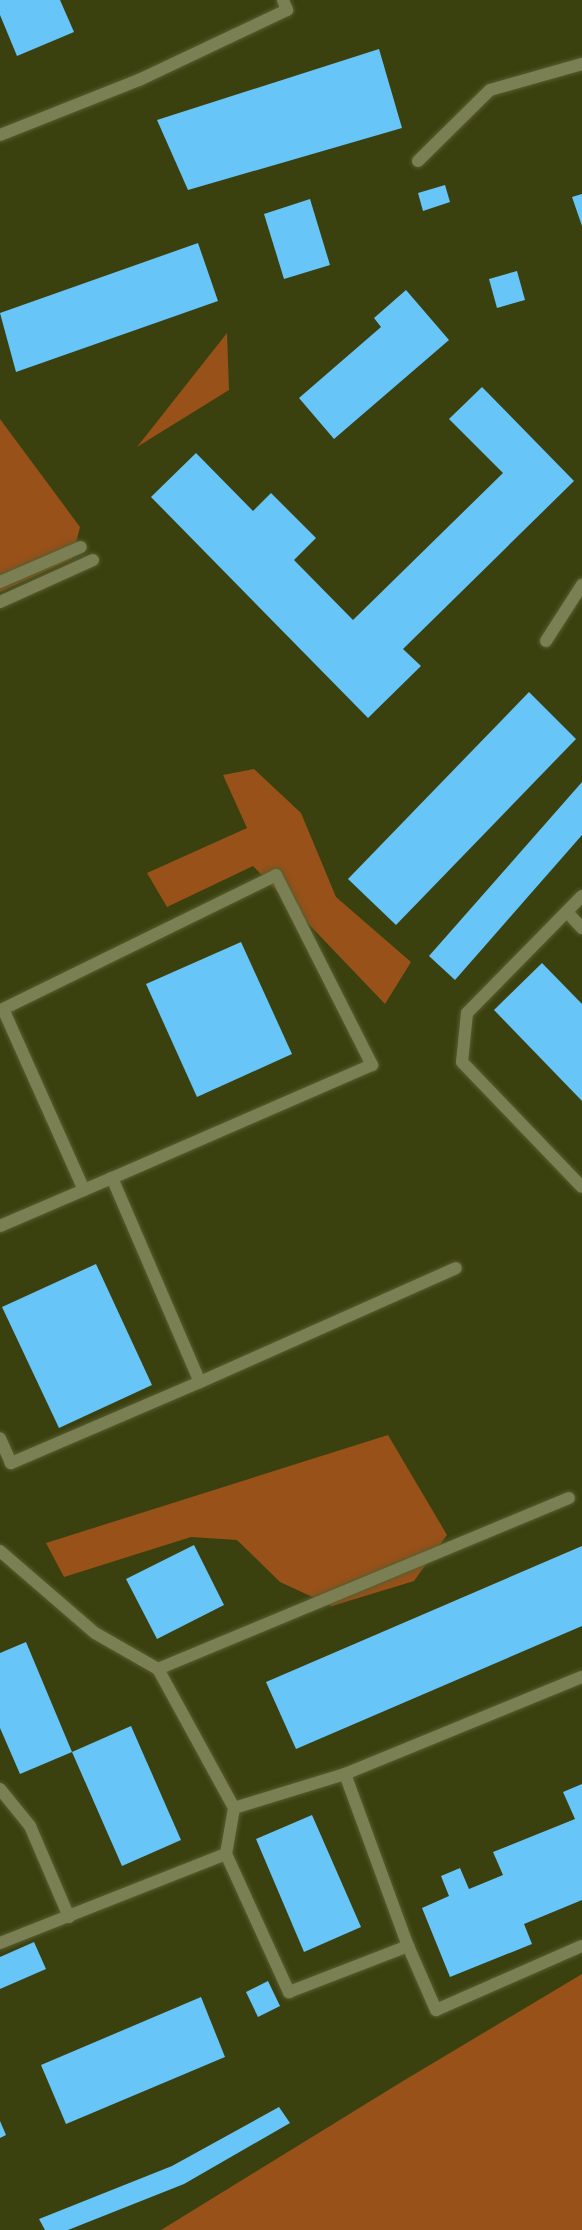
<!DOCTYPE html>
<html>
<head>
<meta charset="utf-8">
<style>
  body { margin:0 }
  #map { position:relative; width:582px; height:2230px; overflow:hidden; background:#3b400f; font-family:Barlow,sans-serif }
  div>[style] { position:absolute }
  .forest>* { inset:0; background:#975119 }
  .building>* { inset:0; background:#67c5f7 }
  .roads { filter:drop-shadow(0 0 2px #585d2f) drop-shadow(0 0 2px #585d2f) }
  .service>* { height:12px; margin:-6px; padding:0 6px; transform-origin:6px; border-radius:6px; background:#7b8054 }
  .minor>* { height:12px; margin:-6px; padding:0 6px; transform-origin:6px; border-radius:6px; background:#7b8054 }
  span { translate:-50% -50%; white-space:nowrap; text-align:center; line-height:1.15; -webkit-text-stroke:6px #3b400f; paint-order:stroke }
</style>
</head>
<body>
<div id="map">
  <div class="forest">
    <i style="clip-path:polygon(227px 333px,229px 390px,137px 447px)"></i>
    <i style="clip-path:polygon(0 419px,80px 527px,72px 559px,0 592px)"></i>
    <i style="clip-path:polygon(254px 769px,301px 813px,336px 897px,411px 962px,385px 1004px,253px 866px,167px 907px,147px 873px,247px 828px,223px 775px)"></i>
    <i style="clip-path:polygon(388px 1435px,447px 1535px,414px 1581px,332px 1606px,280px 1582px,237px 1540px,191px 1537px,64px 1577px,46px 1543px)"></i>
    <i style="clip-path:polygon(582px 1974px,582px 2230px,161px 2230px,403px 2081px)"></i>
  </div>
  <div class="building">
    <i style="clip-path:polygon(0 0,60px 0,74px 32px,17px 56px,0 15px)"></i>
    <i style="clip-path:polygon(379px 49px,402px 128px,188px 190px,157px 120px)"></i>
    <i style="clip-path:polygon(445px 185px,450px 202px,423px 211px,418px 193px)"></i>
    <i style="clip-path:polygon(582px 194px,582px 226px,572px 197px)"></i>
    <i style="clip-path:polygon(310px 199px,330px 265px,284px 279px,264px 214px)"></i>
    <i style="clip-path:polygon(198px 243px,218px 301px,16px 372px,0 313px)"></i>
    <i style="clip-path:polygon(517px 271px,525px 300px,497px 308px,489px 279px)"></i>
    <i style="clip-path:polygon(406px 290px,449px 340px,334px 439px,299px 398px,381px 327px,374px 318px)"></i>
    <i style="clip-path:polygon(482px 387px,574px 481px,403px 649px,421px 666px,368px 718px,151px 497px,196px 453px,253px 511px,271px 493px,316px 538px,294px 560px,353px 620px,503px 473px,449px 419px)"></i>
    <i style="clip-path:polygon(529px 692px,576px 739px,396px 925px,348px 879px)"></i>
    <i style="clip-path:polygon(582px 782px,582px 835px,455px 980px,429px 956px)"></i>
    <i style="clip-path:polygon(241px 942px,292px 1054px,197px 1097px,146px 984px)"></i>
    <i style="clip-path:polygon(542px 963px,582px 1004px,582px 1101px,494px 1010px)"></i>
    <i style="clip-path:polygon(96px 1264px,152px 1385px,59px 1428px,2px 1307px)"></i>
    <i style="clip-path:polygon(194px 1545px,224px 1605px,157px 1639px,126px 1579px)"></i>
    <i style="clip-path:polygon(582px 1546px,582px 1626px,296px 1749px,266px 1682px)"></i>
    <i style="clip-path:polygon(26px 1642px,72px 1752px,20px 1774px,0 1728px,0 1653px)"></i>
    <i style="clip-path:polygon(131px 1726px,181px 1840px,122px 1866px,72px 1752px)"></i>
    <i style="clip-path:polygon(582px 1784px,582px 1900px,524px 1924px,532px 1944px,450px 1977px,422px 1908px,449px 1896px,441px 1876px,460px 1868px,469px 1889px,503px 1875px,493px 1852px,575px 1819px,563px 1792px)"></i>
    <i style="clip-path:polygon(312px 1815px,361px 1927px,304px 1952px,256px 1839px)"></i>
    <i style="clip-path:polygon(34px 1942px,46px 1969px,0 1989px,0 1957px)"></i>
    <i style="clip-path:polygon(268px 1981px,280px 2006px,258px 2017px,246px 1992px)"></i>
    <i style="clip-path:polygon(201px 1997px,225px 2057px,66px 2124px,41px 2065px)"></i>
    <i style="clip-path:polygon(279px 2107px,290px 2123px,184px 2184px,68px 2230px,45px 2230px,39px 2219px,172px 2166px)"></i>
    <i style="clip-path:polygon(0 2121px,6px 2135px,0 2138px)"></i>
  </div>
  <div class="roads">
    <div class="service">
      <i style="left:418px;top:161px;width:101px;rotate:-44.6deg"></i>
      <i style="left:490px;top:90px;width:96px;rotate:-15.8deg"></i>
      <i style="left:0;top:602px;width:102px;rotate:-24.3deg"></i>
      <i style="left:546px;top:641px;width:67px;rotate:-57.3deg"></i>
      <i style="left:582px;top:896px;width:164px;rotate:134.5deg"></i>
      <i style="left:467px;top:1013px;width:49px;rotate:95.8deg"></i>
      <i style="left:462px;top:1062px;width:173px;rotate:46.2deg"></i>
      <i style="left:567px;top:912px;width:22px;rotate:47deg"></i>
      <i style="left:84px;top:1190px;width:198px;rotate:-114.1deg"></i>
      <i style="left:3px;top:1009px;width:304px;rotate:-26.1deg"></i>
      <i style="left:276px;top:875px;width:213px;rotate:63.2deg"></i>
      <i style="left:372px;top:1065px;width:283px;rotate:156.5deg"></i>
      <i style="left:0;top:1226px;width:122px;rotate:-23.2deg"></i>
      <i style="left:112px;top:1178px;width:222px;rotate:66.7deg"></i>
      <i style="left:200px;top:1382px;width:206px;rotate:156.8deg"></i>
      <i style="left:11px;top:1463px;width:27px;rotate:-114deg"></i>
      <i style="left:200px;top:1382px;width:280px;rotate:-24deg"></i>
      <i style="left:0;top:1551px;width:125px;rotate:40.8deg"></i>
      <i style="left:95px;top:1633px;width:73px;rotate:29.7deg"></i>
      <i style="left:158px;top:1669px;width:158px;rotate:61.3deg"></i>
      <i style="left:234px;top:1808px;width:116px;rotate:-17deg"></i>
      <i style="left:345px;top:1774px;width:256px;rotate:-22.3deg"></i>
      <i style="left:158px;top:1669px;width:445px;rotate:-22.6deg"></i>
      <i style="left:345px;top:1774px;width:183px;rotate:69.9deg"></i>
      <i style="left:0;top:1789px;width:48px;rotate:51deg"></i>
      <i style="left:30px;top:1826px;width:99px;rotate:66.8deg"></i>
      <i style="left:226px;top:1854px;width:47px;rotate:-80.1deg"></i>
      <i style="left:0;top:1943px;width:243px;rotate:-21.5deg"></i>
      <i style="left:226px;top:1854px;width:152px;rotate:65.5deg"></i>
      <i style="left:289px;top:1992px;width:128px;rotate:-21.1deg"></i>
      <i style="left:408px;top:1946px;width:70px;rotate:66.4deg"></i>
      <i style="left:436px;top:2010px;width:159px;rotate:-23.7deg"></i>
    </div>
    <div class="minor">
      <i style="left:0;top:135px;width:149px;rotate:-21.6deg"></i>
      <i style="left:139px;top:80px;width:164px;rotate:-25.3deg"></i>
      <i style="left:287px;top:10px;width:11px;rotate:-112deg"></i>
      <i style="left:0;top:582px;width:88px;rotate:-23.4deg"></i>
    </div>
  </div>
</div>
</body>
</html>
